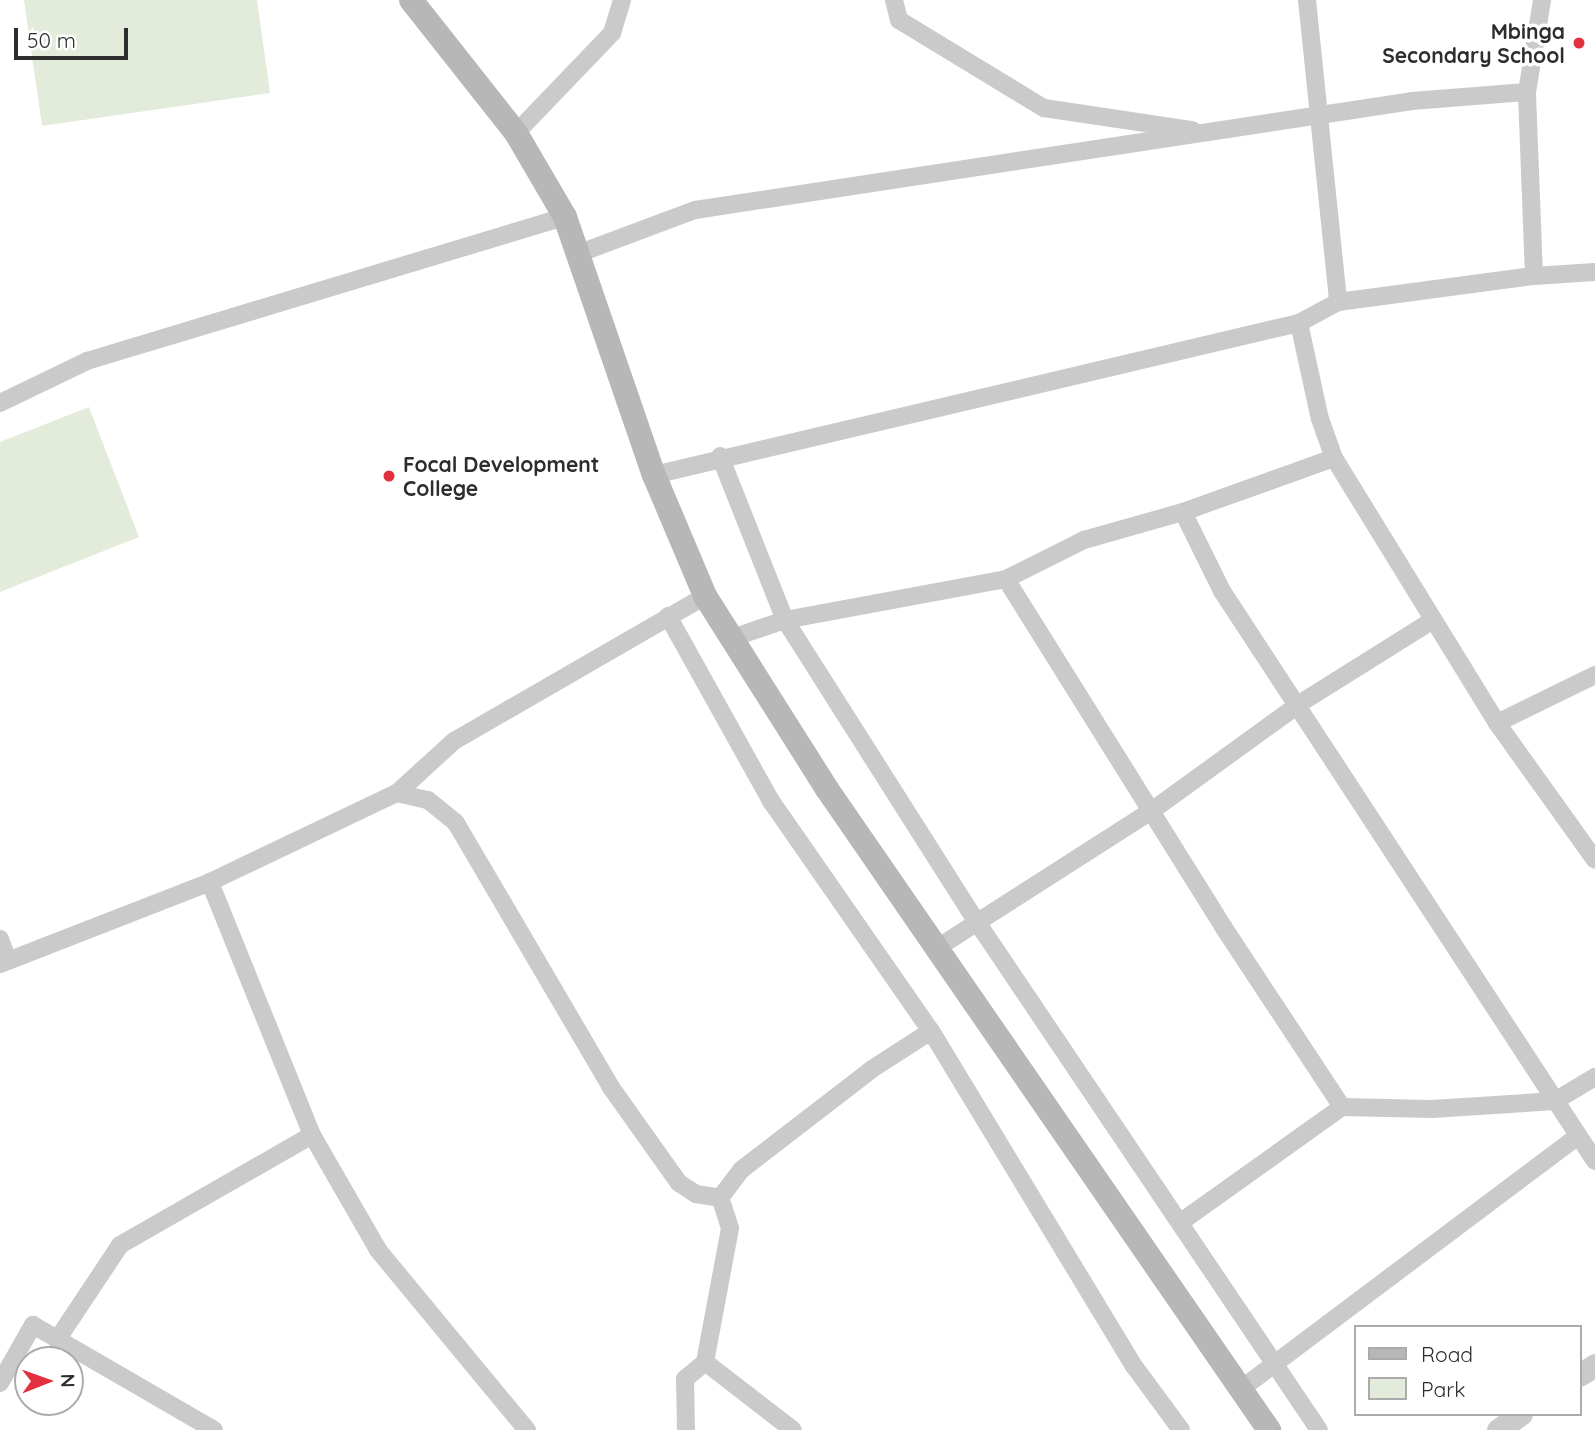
<!DOCTYPE html>
<html>
<head>
<meta charset="utf-8">
<style>
  body { margin:0 }
  #map { position:relative; width:1595px; height:1430px; overflow:hidden; background:#fff; font-family:Quicksand,sans-serif }
  div>[style] { position:absolute }
  .green>* { inset:0; background:#e3ebda }
  .minor>* { height:18px; margin:-9px; padding:0 9px; transform-origin:9px; border-radius:9px; background:#cacaca }
  .tertiary>* { height:23px; margin:-11.5px; padding:0 11.5px; transform-origin:11.5px; border-radius:11.5px; background:#cacaca }
  .secondary>* { height:24px; margin:-12px; padding:0 12px; transform-origin:12px; border-radius:12px; background:#b7b7b7 }
  .dots>* { width:19px; height:19px; translate:-50% -50%; box-sizing:border-box; border:4px solid #fff; border-radius:50% }
  span { translate:-50% -50%; white-space:nowrap; text-align:center; line-height:1.15; -webkit-text-stroke:7px #fff; paint-order:stroke }
  .poi-label { font-size:21px; color:#2d2d2d; font-weight:700 }
  .right { translate:-100% -50%; text-align:right }
  .left { translate:0 -50%; text-align:left }
  .legend { position:absolute; left:1354px; top:1325px; width:228px; height:91px; box-sizing:border-box; background:#fff; border:2px solid #ababab; margin:0; padding:9px 12px; list-style:none; font-size:21px; color:#2d2d2d }
  .legend li { display:flex; align-items:center; gap:14px; height:35px }
  .legend b { width:35px; border:2px solid #ababab }
  .north { position:absolute; left:14px; top:1346px; width:70px; height:70px; box-sizing:border-box; background:#fff; border:2px solid #ababab; border-radius:50%; rotate:89deg; font-size:19px; font-weight:700; line-height:28px; text-align:center; color:#2d2d2d }
  .north::after { content:''; display:block; margin:auto; width:24px; height:32px; background:#e3303f; clip-path:polygon(50% 0,100% 100%,50% 72%,0 100%) }
  .scale { position:absolute; left:14px; top:28px; width:114px; height:32px; box-sizing:border-box; border:4px solid #2d2d2d; border-top:0; padding-left:9px; font-size:21px; line-height:24px; white-space:nowrap; color:#2d2d2d; -webkit-text-stroke:5px #fff; paint-order:stroke }
</style>
</head>
<body>
<div id="map">
  <div class="green">
    <i style="clip-path:polygon(24px 0,257px 0,270px 93px,42px 126px)"></i>
    <i style="clip-path:polygon(89px 407px,139px 537px,0 592px,0 442px)"></i>
  </div>
  <div class="minor">
    <i style="left:894px;top:0;width:21px;rotate:76deg"></i>
    <i style="left:899px;top:20px;width:170px;rotate:31.3deg"></i>
    <i style="left:1044px;top:108px;width:150px;rotate:8.5deg"></i>
    <i style="left:1307px;top:0;width:304px;rotate:84.1deg"></i>
    <i style="left:516px;top:133px;width:139px;rotate:-46.2deg"></i>
    <i style="left:612px;top:33px;width:34px;rotate:-73deg"></i>
    <i style="left:580px;top:253px;width:123px;rotate:-20.5deg"></i>
    <i style="left:695px;top:210px;width:725px;rotate:-8.64deg"></i>
    <i style="left:1412px;top:101px;width:115px;rotate:-4.5deg"></i>
    <i style="left:1534px;top:276px;width:184px;rotate:-92.2deg"></i>
    <i style="left:1527px;top:92px;width:93px;rotate:-80.7deg"></i>
    <i style="left:1299px;top:323px;width:98px;rotate:77.7deg"></i>
    <i style="left:1320px;top:419px;width:41px;rotate:70.3deg"></i>
    <i style="left:1334px;top:458px;width:311px;rotate:58.4deg"></i>
    <i style="left:1497px;top:723px;width:168px;rotate:54.4deg"></i>
    <i style="left:0;top:403px;width:97px;rotate:-25.8deg"></i>
    <i style="left:87px;top:361px;width:499px;rotate:-16.8deg"></i>
    <i style="left:720px;top:456px;width:176px;rotate:68.4deg"></i>
    <i style="left:785px;top:620px;width:358px;rotate:57.6deg"></i>
    <i style="left:977px;top:922px;width:612px;rotate:56.05deg"></i>
    <i style="left:654px;top:475px;width:663px;rotate:-13.26deg"></i>
    <i style="left:1299px;top:323px;width:44px;rotate:-28.3deg"></i>
    <i style="left:1338px;top:302px;width:198px;rotate:-7.6deg"></i>
    <i style="left:1534px;top:276px;width:61px;rotate:-3.8deg"></i>
    <i style="left:1183px;top:512px;width:88px;rotate:63.7deg"></i>
    <i style="left:1222px;top:591px;width:681px;rotate:56.8deg"></i>
    <i style="left:1006px;top:579px;width:411px;rotate:58deg"></i>
    <i style="left:1224px;top:928px;width:214px;rotate:56.6deg"></i>
    <i style="left:1342px;top:1107px;width:196px;rotate:144.5deg"></i>
    <i style="left:668px;top:616px;width:212px;rotate:60.9deg"></i>
    <i style="left:771px;top:801px;width:280px;rotate:55.2deg"></i>
    <i style="left:931px;top:1031px;width:392px;rotate:58.8deg"></i>
    <i style="left:1134px;top:1366px;width:79px;rotate:53.7deg"></i>
    <i style="left:732px;top:638px;width:56px;rotate:-18.8deg"></i>
    <i style="left:785px;top:620px;width:225px;rotate:-10.5deg"></i>
    <i style="left:1006px;top:579px;width:87px;rotate:-26.6deg"></i>
    <i style="left:1084px;top:540px;width:103px;rotate:-15.8deg"></i>
    <i style="left:1183px;top:512px;width:160px;rotate:-19.7deg"></i>
    <i style="left:1497px;top:723px;width:109px;rotate:-26.1deg"></i>
    <i style="left:397px;top:793px;width:32px;rotate:13deg"></i>
    <i style="left:428px;top:800px;width:36px;rotate:39deg"></i>
    <i style="left:456px;top:823px;width:305px;rotate:59.6deg"></i>
    <i style="left:610px;top:1086px;width:119px;rotate:54.6deg"></i>
    <i style="left:679px;top:1183px;width:20px;rotate:33deg"></i>
    <i style="left:696px;top:1194px;width:24px;rotate:9deg"></i>
    <i style="left:0;top:939px;width:23px;rotate:70deg"></i>
    <i style="left:937px;top:948px;width:253px;rotate:-32.6deg"></i>
    <i style="left:1150px;top:812px;width:184px;rotate:-35.9deg"></i>
    <i style="left:1299px;top:704px;width:158px;rotate:-32.1deg"></i>
    <i style="left:0;top:964px;width:225px;rotate:-21.3deg"></i>
    <i style="left:210px;top:882px;width:207px;rotate:-25.5deg"></i>
    <i style="left:397px;top:793px;width:77px;rotate:-42.4deg"></i>
    <i style="left:454px;top:741px;width:290px;rotate:-30deg"></i>
    <i style="left:1342px;top:1107px;width:90px;rotate:1.3deg"></i>
    <i style="left:1432px;top:1109px;width:123px;rotate:-3.7deg"></i>
    <i style="left:1555px;top:1101px;width:47px;rotate:-31deg"></i>
    <i style="left:312px;top:1135px;width:133px;rotate:60.1deg"></i>
    <i style="left:378px;top:1250px;width:234px;rotate:50.4deg"></i>
    <i style="left:57px;top:1340px;width:114px;rotate:-56.4deg"></i>
    <i style="left:120px;top:1245px;width:221px;rotate:-29.8deg"></i>
    <i style="left:312px;top:1135px;width:273px;rotate:-112deg"></i>
    <i style="left:705px;top:1362px;width:111px;rotate:37.7deg"></i>
    <i style="left:0;top:1383px;width:67px;rotate:-60.4deg"></i>
    <i style="left:33px;top:1325px;width:209px;rotate:30.1deg"></i>
    <i style="left:1241px;top:1389px;width:421px;rotate:-36.9deg"></i>
    <i style="left:686px;top:1430px;width:51px;rotate:-91.1deg"></i>
    <i style="left:685px;top:1379px;width:26px;rotate:-40deg"></i>
    <i style="left:705px;top:1362px;width:136px;rotate:-79.4deg"></i>
    <i style="left:730px;top:1228px;width:32px;rotate:-108deg"></i>
    <i style="left:720px;top:1198px;width:35px;rotate:-53deg"></i>
    <i style="left:741px;top:1170px;width:165px;rotate:-37.6deg"></i>
    <i style="left:872px;top:1069px;width:70px;rotate:-32.8deg"></i>
  </div>
  <div class="tertiary">
    <i style="left:1579px;top:1375px;width:19px;rotate:-32deg"></i>
    <i style="left:1498px;top:1430px;width:28px;rotate:-35deg"></i>
  </div>
  <div class="secondary">
    <i style="left:411px;top:0;width:169px;rotate:51.7deg"></i>
    <i style="left:516px;top:133px;width:97px;rotate:59.7deg"></i>
    <i style="left:565px;top:217px;width:273px;rotate:71deg"></i>
    <i style="left:654px;top:475px;width:131px;rotate:67.1deg"></i>
    <i style="left:705px;top:596px;width:228px;rotate:57.7deg"></i>
    <i style="left:827px;top:789px;width:779px;rotate:55.41deg"></i>
  </div>
  <div class="dots">
    <i style="left:1579px;top:43px;background:#e3303f"></i>
    <i style="left:389px;top:476px;background:#e3303f"></i>
  </div>
  <div class="poi-label">
    <span class="right" style="left:1565px;top:43px">Mbinga<br>Secondary School</span>
    <span class="left" style="left:403px;top:476px">Focal Development<br>College</span>
  </div>
  <ul class="legend">
  <li><b style="height:9px;background:#b7b7b7"></b>Road</li>
  <li><b style="height:19px;background:#e3ebda"></b>Park</li>
  </ul>
  <div class="north">N</div>
  <div class="scale">50 m</div>
</div>
</body>
</html>
